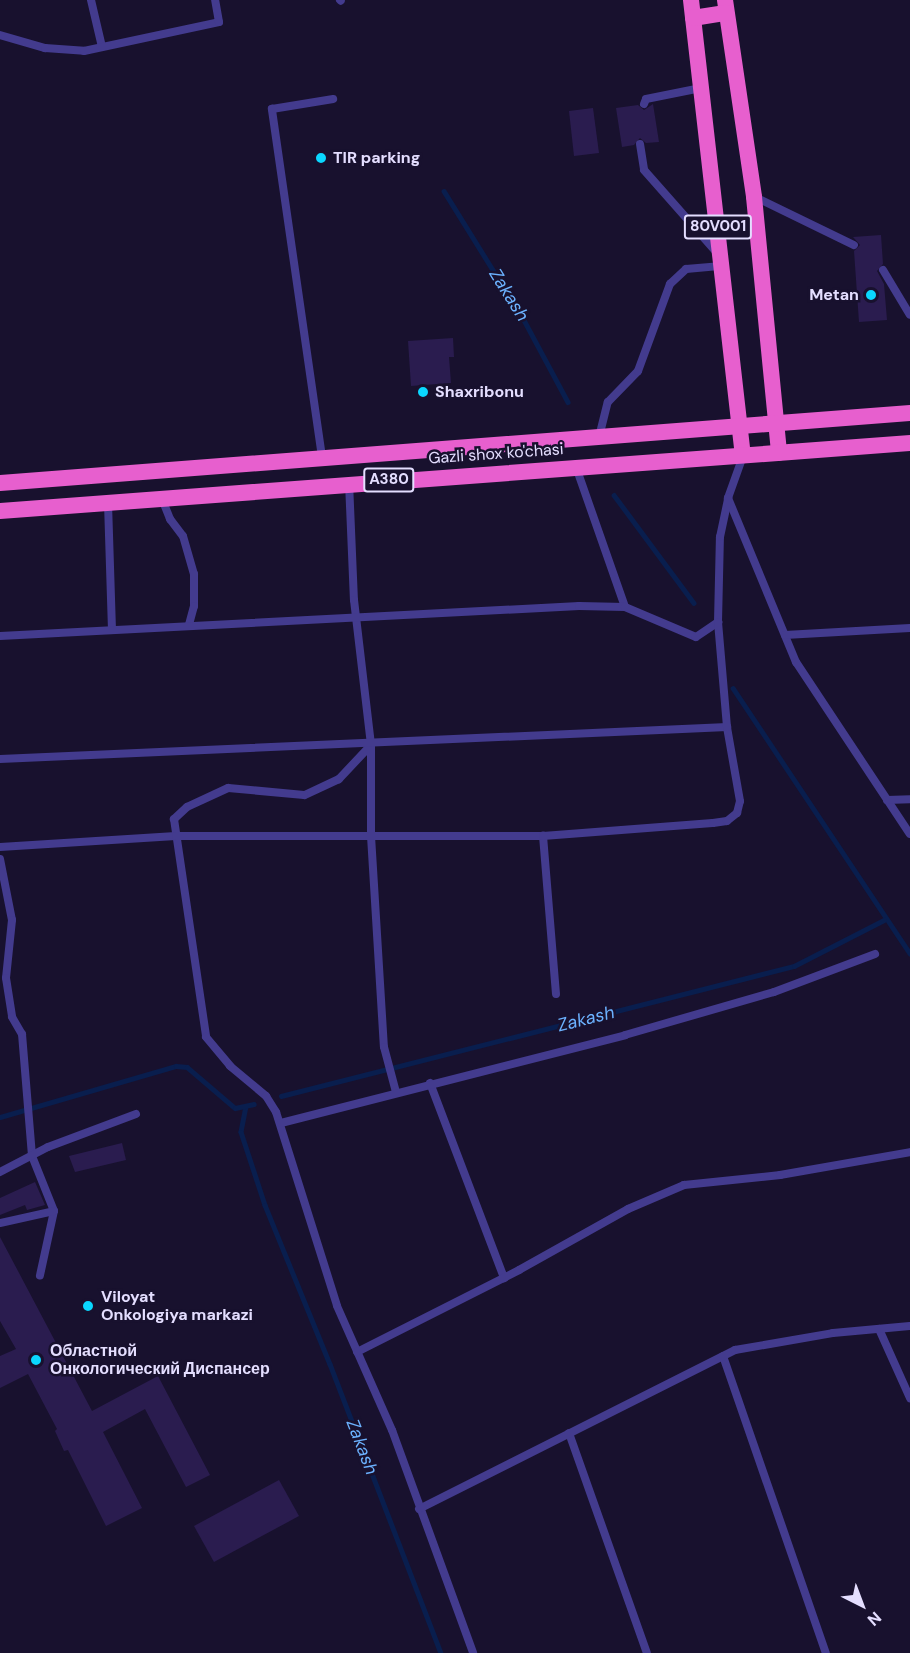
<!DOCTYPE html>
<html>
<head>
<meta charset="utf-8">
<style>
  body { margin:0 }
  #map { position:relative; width:910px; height:1653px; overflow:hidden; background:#18112e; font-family:"DM Sans",sans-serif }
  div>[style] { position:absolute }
  .stream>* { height:4.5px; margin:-2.25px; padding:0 2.25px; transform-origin:2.25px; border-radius:2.25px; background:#091e4e }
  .building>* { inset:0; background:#2a1c4f }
  .service>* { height:8px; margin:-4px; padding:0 4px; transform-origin:4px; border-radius:4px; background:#433b8e }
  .trunk>* { height:16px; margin:-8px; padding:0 8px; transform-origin:8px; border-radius:8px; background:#e75fce }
  .dots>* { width:16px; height:16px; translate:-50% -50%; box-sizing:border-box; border:3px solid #18112e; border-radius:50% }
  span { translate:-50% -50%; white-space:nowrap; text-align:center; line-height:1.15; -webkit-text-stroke:5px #18112e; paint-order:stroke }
  .shield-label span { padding:2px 4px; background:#18112e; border:2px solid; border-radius:4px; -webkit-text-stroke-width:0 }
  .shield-label { font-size:15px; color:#e4deff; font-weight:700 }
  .poi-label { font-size:16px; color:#e4deff; font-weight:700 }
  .left { translate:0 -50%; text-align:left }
  .right { translate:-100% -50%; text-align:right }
  .street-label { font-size:16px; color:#e4deff }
  .water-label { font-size:18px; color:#6cb2ff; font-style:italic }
  .north { position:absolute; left:832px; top:1575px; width:60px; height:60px; -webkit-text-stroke:4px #18112e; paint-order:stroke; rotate:138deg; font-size:16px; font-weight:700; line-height:24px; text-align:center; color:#e4deff }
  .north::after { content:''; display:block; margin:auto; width:21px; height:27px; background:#e4deff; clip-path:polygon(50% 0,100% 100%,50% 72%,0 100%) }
</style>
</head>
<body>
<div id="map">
  <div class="stream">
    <i style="left:444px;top:191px;width:152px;rotate:58.2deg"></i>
    <i style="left:524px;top:320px;width:93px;rotate:61.8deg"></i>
    <i style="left:614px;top:495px;width:134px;rotate:53.5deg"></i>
    <i style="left:733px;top:688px;width:319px;rotate:56.3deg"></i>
    <i style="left:281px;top:1096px;width:529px;rotate:-14.22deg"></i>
    <i style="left:794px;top:966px;width:101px;rotate:-27.1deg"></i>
    <i style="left:246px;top:1106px;width:26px;rotate:101deg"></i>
    <i style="left:241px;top:1132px;width:77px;rotate:71.8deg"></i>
    <i style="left:265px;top:1205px;width:172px;rotate:67.8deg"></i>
    <i style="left:330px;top:1364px;width:310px;rotate:69deg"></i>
    <i style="left:0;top:1117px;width:183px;rotate:-16.2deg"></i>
    <i style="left:176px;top:1066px;width:11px;rotate:5deg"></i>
    <i style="left:187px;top:1067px;width:63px;rotate:40.5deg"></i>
    <i style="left:235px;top:1108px;width:19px;rotate:-12deg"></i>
  </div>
  <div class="building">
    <i style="clip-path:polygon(653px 104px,659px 142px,646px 143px,640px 138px,634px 145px,622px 147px,616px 108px,638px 105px,644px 110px)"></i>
    <i style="clip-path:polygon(593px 108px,599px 153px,574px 156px,569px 111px)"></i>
    <i style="clip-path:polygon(881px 235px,883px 264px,877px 271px,884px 284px,887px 320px,859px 322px,854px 251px,860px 245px,853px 237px)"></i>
    <i style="clip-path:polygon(453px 338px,454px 357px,449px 357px,451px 383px,411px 386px,408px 341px)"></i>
    <i style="clip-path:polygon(122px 1143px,126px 1160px,75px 1172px,69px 1156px)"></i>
    <i style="clip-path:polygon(35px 1182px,45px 1205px,27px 1210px,25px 1205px,0 1215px,0 1198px)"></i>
    <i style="clip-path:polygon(0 1237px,92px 1411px,158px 1376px,210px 1475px,186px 1487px,145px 1409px,103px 1432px,142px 1508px,106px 1526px,68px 1450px,64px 1451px,55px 1431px,57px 1429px,28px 1374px,0 1388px,0 1356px,16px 1349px,0 1321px)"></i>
    <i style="clip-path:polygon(279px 1480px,299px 1516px,214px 1562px,194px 1526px)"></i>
  </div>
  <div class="service">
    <i style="left:91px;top:0;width:48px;rotate:76.8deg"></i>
    <i style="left:340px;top:0;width:1px;rotate:45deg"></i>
    <i style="left:0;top:35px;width:47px;rotate:16.1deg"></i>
    <i style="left:45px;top:48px;width:39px;rotate:4deg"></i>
    <i style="left:84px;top:51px;width:138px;rotate:-12.1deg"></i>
    <i style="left:219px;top:22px;width:22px;rotate:-100deg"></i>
    <i style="left:644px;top:104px;width:5px;rotate:-68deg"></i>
    <i style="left:646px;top:99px;width:56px;rotate:-11.3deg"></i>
    <i style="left:640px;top:144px;width:26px;rotate:81deg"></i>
    <i style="left:644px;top:170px;width:112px;rotate:48.6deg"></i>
    <i style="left:755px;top:197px;width:110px;rotate:25.9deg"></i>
    <i style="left:883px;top:270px;width:52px;rotate:59deg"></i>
    <i style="left:599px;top:437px;width:36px;rotate:-76deg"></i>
    <i style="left:608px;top:402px;width:43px;rotate:-45.9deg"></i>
    <i style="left:638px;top:371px;width:93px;rotate:-69.8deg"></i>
    <i style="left:670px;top:284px;width:22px;rotate:-43deg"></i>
    <i style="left:686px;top:269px;width:36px;rotate:-5deg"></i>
    <i style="left:743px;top:456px;width:45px;rotate:109.7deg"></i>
    <i style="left:728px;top:498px;width:178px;rotate:67.5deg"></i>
    <i style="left:796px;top:662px;width:206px;rotate:56.5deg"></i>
    <i style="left:322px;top:457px;width:352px;rotate:-98.2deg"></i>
    <i style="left:272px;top:109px;width:62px;rotate:-9.3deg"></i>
    <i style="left:576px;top:467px;width:148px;rotate:70.7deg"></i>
    <i style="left:349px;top:482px;width:118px;rotate:87.6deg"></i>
    <i style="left:354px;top:600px;width:146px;rotate:83.3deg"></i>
    <i style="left:371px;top:745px;width:47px;rotate:133.3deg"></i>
    <i style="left:339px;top:779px;width:38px;rotate:155deg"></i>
    <i style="left:304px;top:795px;width:76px;rotate:-174.7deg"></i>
    <i style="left:228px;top:788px;width:45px;rotate:155.1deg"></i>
    <i style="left:187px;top:807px;width:18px;rotate:137deg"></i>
    <i style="left:174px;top:819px;width:220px;rotate:81.6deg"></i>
    <i style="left:206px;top:1037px;width:38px;rotate:50deg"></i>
    <i style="left:230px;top:1066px;width:47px;rotate:39.8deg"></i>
    <i style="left:266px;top:1096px;width:19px;rotate:58deg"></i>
    <i style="left:276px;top:1112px;width:203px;rotate:72.5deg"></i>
    <i style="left:337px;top:1306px;width:136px;rotate:66.1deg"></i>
    <i style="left:392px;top:1430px;width:237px;rotate:70deg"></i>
    <i style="left:162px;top:499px;width:22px;rotate:68deg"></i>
    <i style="left:170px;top:519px;width:21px;rotate:53deg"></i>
    <i style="left:183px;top:536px;width:40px;rotate:74deg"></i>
    <i style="left:194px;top:574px;width:32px;rotate:90deg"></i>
    <i style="left:194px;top:606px;width:20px;rotate:105deg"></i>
    <i style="left:108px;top:503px;width:126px;rotate:88.2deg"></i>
    <i style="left:785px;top:635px;width:125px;rotate:-3.2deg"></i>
    <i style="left:0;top:636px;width:580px;rotate:-2.97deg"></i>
    <i style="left:579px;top:606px;width:46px;rotate:1.2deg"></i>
    <i style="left:625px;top:607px;width:77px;rotate:22.9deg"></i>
    <i style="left:696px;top:637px;width:27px;rotate:-34deg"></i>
    <i style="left:718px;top:622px;width:85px;rotate:-88.7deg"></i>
    <i style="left:720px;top:537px;width:40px;rotate:-78deg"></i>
    <i style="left:371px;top:745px;width:91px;rotate:90deg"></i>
    <i style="left:371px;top:836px;width:211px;rotate:86.5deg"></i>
    <i style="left:384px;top:1047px;width:47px;rotate:75.1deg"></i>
    <i style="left:0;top:759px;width:728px;rotate:-2.52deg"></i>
    <i style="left:887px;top:800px;width:23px;rotate:-2deg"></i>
    <i style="left:0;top:847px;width:176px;rotate:-3.6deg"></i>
    <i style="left:176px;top:836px;width:367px"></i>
    <i style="left:0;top:859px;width:62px;rotate:78.9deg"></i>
    <i style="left:12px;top:920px;width:58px;rotate:95.9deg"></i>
    <i style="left:6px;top:978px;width:39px;rotate:81deg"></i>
    <i style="left:12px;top:1017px;width:20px;rotate:60deg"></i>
    <i style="left:22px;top:1034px;width:122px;rotate:85.3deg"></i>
    <i style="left:32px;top:1156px;width:59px;rotate:68.2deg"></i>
    <i style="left:54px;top:1211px;width:66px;rotate:102.3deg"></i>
    <i style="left:556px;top:994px;width:159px;rotate:-94.7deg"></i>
    <i style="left:543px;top:836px;width:170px;rotate:-4.4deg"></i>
    <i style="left:713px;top:823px;width:14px;rotate:-8deg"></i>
    <i style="left:727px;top:821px;width:13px;rotate:-39deg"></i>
    <i style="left:737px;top:813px;width:12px;rotate:-76deg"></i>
    <i style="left:740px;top:801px;width:75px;rotate:-100deg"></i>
    <i style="left:727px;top:727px;width:105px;rotate:-94.9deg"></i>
    <i style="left:430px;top:1083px;width:209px;rotate:69.2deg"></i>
    <i style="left:281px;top:1123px;width:355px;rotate:-14.3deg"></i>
    <i style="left:625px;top:1035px;width:155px;rotate:-16.1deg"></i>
    <i style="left:774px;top:992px;width:108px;rotate:-20.6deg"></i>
    <i style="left:0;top:1172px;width:54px;rotate:-27.5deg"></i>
    <i style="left:48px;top:1147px;width:94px;rotate:-20.6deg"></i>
    <i style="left:0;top:1223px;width:55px;rotate:-12.5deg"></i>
    <i style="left:879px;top:1329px;width:76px;rotate:65.8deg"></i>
    <i style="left:357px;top:1352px;width:182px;rotate:-26.8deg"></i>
    <i style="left:519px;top:1270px;width:125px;rotate:-29.2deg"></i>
    <i style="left:628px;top:1209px;width:61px;rotate:-23.2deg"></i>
    <i style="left:684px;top:1185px;width:97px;rotate:-5.9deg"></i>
    <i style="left:780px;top:1175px;width:132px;rotate:-10deg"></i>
    <i style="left:723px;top:1356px;width:314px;rotate:70.9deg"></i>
    <i style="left:569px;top:1433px;width:233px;rotate:70.5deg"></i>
    <i style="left:419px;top:1509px;width:354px;rotate:-26.7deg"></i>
    <i style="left:735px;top:1350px;width:99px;rotate:-9.8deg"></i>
    <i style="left:833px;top:1333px;width:77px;rotate:-5.2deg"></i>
  </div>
  <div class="trunk">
    <i style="left:691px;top:0;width:458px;rotate:83.5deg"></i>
    <i style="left:725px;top:0;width:199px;rotate:81.6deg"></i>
    <i style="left:754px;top:197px;width:257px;rotate:84.4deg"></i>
    <i style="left:693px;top:18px;width:33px;rotate:-9deg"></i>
    <i style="left:0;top:483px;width:913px;rotate:-4.4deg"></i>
    <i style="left:0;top:511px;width:913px;rotate:-4.27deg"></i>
  </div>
  <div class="dots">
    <i style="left:321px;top:158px;background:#0ad7ff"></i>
    <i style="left:871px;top:295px;background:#0ad7ff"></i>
    <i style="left:423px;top:392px;background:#0ad7ff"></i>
    <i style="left:88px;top:1306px;background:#0ad7ff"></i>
    <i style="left:36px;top:1360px;background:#0ad7ff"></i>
  </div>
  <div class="shield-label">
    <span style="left:718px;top:227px">80V001</span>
    <span style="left:389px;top:480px">A380</span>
  </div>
  <div class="poi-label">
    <span class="left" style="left:333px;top:158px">TIR parking</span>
    <span class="right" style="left:859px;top:295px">Metan</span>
    <span class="left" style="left:435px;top:392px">Shaxribonu</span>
    <span class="left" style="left:101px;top:1306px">Viloyat<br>Onkologiya markazi</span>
    <span class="left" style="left:50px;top:1360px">Областной<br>Онкологический Диспансер</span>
  </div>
  <div class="street-label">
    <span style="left:496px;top:454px;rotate:-4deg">Gazli shox ko'chasi</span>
  </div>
  <div class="water-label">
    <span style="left:509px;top:295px;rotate:58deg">Zakash</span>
    <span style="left:586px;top:1019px;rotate:-14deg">Zakash</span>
    <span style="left:362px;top:1447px;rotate:69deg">Zakash</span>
  </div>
  <div class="north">N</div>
</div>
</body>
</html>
